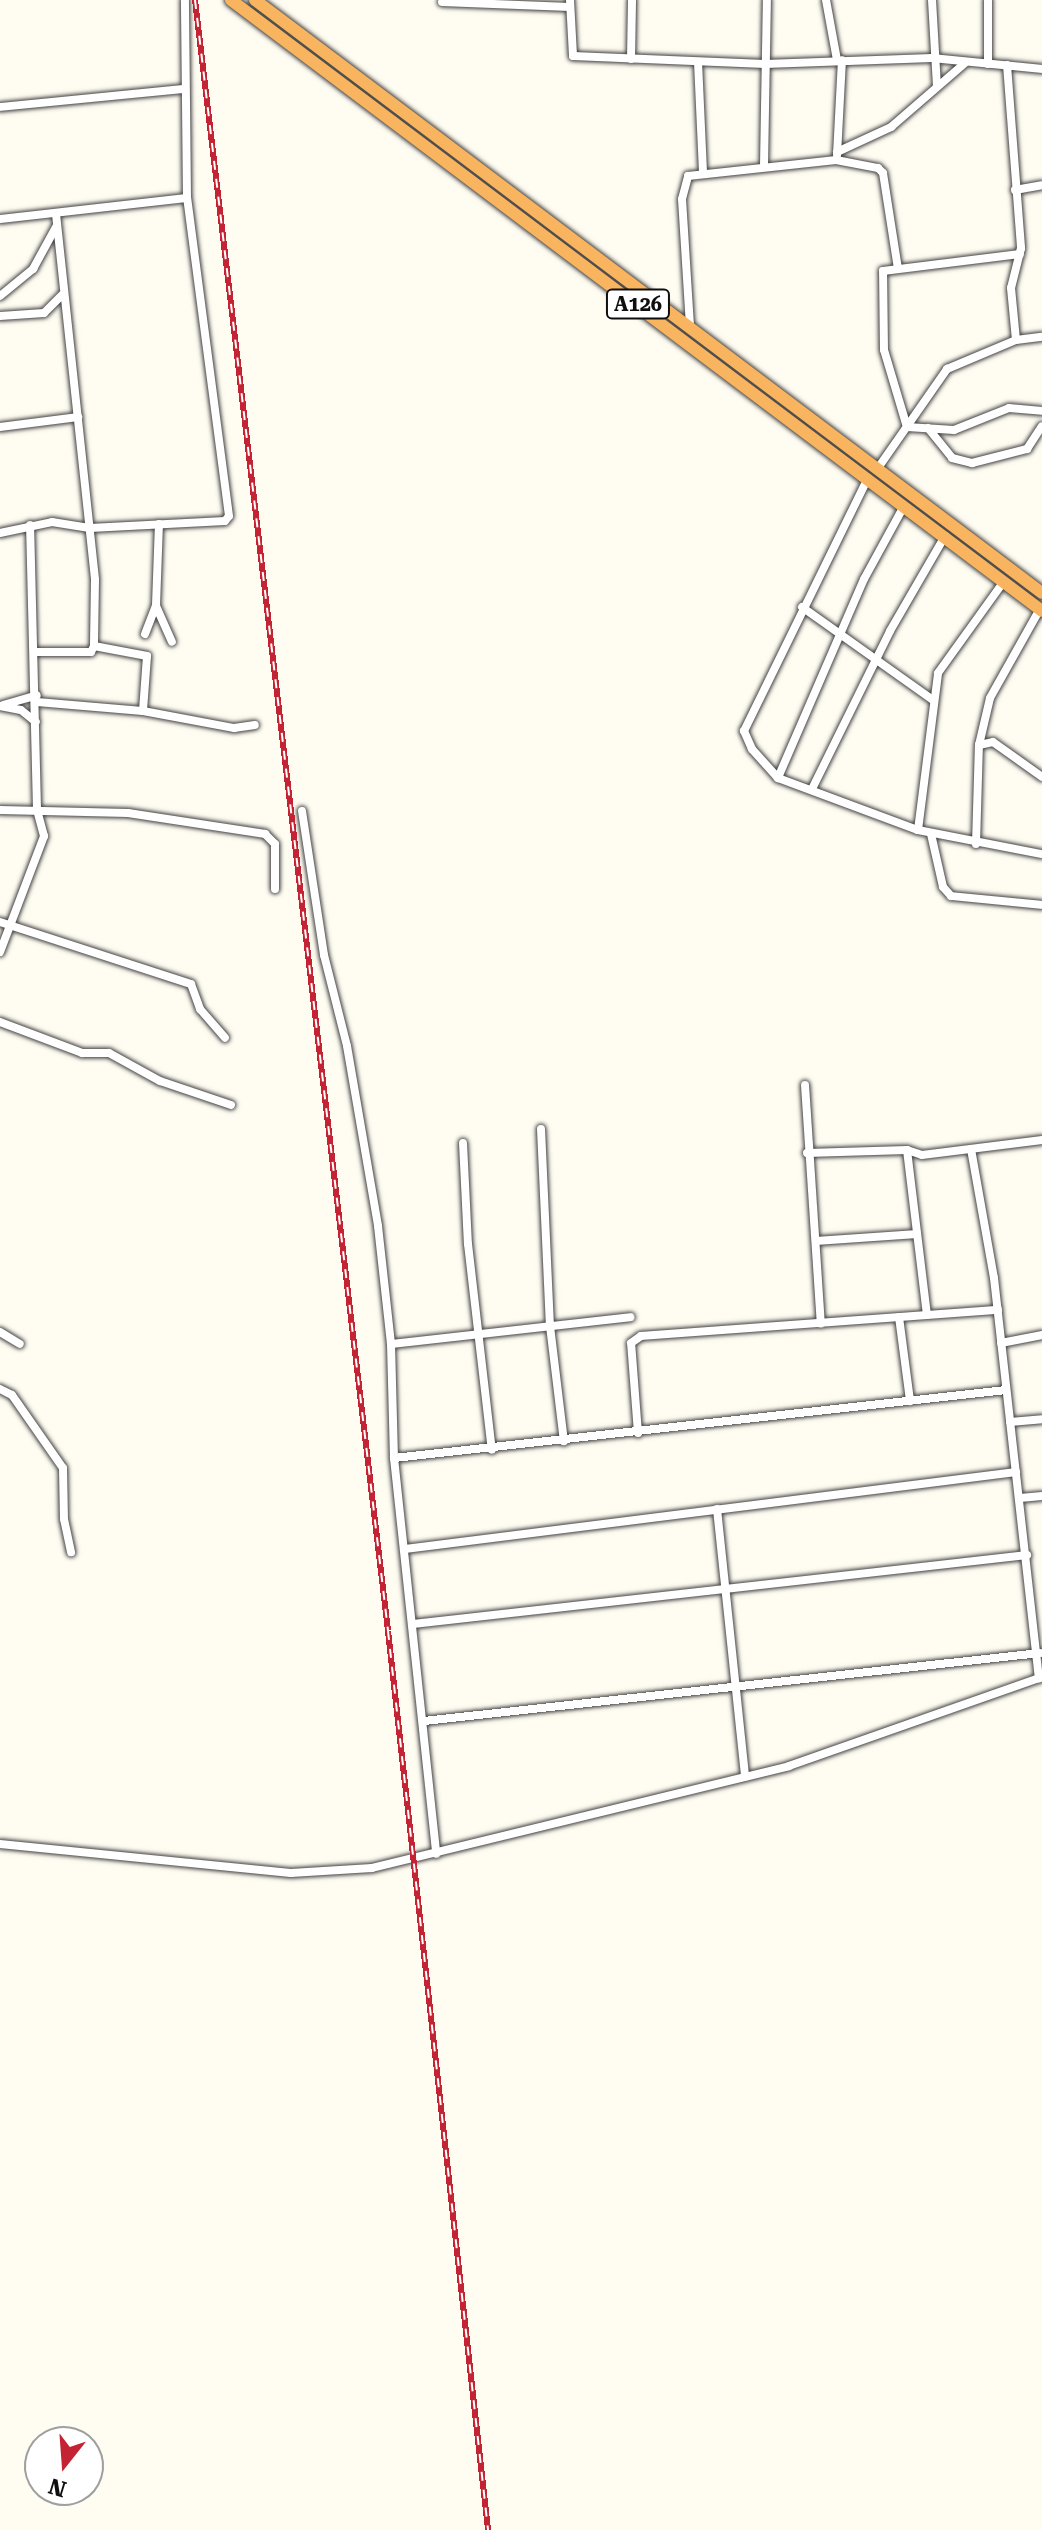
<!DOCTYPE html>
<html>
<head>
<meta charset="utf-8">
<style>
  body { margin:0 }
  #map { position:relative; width:1042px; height:2530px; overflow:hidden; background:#fffcf2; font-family:"Roboto Serif",serif }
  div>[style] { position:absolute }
  .roads { filter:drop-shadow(0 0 2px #424242) drop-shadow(0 0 2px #424242) }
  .minor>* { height:8px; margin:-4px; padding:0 4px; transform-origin:4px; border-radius:4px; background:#fff }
  .trunk>* { height:12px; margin:-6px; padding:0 6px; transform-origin:6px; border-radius:6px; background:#f9b45f }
  .rail>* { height:6px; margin-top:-3px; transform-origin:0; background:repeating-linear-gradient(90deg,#fff 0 9px,#c42333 0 18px); box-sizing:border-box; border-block:2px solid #c42333 }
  span { translate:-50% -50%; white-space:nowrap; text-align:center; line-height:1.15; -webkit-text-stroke:8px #fff; paint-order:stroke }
  .shield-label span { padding:2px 6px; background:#fff; border:2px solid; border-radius:6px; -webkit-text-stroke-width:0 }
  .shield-label { font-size:20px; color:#0f0f0f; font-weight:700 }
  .north { position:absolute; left:24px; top:2426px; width:80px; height:80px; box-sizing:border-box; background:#fff; border:2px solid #9f9f9f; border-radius:50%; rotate:197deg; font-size:22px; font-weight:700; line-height:32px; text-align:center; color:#0f0f0f }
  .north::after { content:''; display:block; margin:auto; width:28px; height:36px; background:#c42333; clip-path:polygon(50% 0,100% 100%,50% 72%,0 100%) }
</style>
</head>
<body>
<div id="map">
  <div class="roads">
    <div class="minor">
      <i style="left:570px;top:0;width:56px;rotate:86.9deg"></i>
      <i style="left:573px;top:56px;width:192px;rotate:2.4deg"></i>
      <i style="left:765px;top:64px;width:167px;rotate:-2.1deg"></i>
      <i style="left:932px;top:58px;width:111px;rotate:5.7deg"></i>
      <i style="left:826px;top:0;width:61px;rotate:79.6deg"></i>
      <i style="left:932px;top:0;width:86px;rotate:86.7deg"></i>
      <i style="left:442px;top:2px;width:128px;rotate:2.2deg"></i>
      <i style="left:631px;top:59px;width:59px;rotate:-89deg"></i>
      <i style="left:698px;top:62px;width:111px;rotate:87.4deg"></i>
      <i style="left:988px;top:64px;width:64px;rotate:-90deg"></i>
      <i style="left:1007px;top:65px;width:184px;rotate:85.6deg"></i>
      <i style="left:1021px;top:248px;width:41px;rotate:104deg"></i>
      <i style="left:1011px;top:288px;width:52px;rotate:84.5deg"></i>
      <i style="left:0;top:107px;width:185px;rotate:-5.6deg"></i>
      <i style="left:837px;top:152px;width:60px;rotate:-24.8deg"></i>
      <i style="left:891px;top:127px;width:99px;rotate:-40.9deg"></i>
      <i style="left:837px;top:155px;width:95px;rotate:-87deg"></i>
      <i style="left:764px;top:166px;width:166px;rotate:-89deg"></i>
      <i style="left:1015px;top:190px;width:27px;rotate:-10deg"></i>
      <i style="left:56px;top:214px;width:368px;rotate:83.9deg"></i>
      <i style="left:95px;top:580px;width:66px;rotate:90.9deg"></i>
      <i style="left:0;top:219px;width:188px;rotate:-6.4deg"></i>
      <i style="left:0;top:296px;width:43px;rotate:-39.3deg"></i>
      <i style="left:33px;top:269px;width:48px;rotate:-61.3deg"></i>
      <i style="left:0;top:316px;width:44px;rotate:-3.9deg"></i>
      <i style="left:44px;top:313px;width:25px;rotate:-45deg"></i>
      <i style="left:690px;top:326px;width:127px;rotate:-93.6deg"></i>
      <i style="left:682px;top:199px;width:24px;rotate:-75deg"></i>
      <i style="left:688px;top:176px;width:149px;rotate:-6.2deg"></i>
      <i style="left:836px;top:160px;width:43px;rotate:10.8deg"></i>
      <i style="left:878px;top:168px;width:7px;rotate:45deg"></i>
      <i style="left:883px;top:173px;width:97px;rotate:81.1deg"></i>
      <i style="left:0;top:427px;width:79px;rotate:-7.3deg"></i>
      <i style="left:907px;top:427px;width:80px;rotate:-106.6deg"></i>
      <i style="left:884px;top:350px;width:79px;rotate:-90.7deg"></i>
      <i style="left:883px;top:271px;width:138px;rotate:-7.1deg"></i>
      <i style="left:907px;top:427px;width:47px;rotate:3.7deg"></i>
      <i style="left:954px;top:430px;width:59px;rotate:-21.8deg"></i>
      <i style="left:1009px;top:408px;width:33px;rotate:5deg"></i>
      <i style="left:928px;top:428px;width:38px;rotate:51deg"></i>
      <i style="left:952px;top:458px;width:21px;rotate:14deg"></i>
      <i style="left:972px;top:463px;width:57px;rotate:-14.3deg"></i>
      <i style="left:1027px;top:449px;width:27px;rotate:-57deg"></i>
      <i style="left:878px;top:468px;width:121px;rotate:-55.1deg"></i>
      <i style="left:947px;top:369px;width:75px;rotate:-22.8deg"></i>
      <i style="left:1016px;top:340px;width:26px;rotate:-7deg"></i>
      <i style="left:904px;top:506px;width:83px;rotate:118.7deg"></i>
      <i style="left:864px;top:579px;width:217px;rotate:113.4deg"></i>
      <i style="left:778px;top:778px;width:149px;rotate:20.4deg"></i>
      <i style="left:918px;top:830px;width:126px;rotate:11deg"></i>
      <i style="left:0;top:533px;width:53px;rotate:-11.9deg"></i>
      <i style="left:52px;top:522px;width:38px;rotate:9deg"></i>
      <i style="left:90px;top:528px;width:135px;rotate:-3deg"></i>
      <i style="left:225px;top:521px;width:6px;rotate:-51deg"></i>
      <i style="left:229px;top:516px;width:321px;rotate:-97.5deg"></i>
      <i style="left:187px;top:198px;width:198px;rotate:-90.6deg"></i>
      <i style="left:156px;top:606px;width:39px;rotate:66deg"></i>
      <i style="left:802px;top:607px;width:161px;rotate:35.4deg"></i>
      <i style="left:145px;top:634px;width:31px;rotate:-69deg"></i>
      <i style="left:156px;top:605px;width:81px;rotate:-87.9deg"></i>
      <i style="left:94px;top:646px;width:54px;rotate:10.7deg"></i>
      <i style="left:147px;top:656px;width:55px;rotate:94.2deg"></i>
      <i style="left:143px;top:711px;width:93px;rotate:10.6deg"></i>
      <i style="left:234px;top:728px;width:21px;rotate:-8deg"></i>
      <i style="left:36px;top:652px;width:55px"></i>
      <i style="left:91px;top:652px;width:7px;rotate:-63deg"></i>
      <i style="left:37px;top:702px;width:106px;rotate:4.9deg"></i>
      <i style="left:3px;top:705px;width:35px;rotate:-16deg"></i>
      <i style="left:0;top:706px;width:21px;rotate:11deg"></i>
      <i style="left:21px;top:710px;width:19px;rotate:39deg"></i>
      <i style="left:979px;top:745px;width:14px;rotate:-12deg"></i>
      <i style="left:993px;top:742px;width:60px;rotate:35.5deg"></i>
      <i style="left:778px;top:778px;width:39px;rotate:-132deg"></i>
      <i style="left:752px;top:749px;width:20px;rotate:-114deg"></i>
      <i style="left:744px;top:731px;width:282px;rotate:-63.9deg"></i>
      <i style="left:812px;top:789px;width:176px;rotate:-63.7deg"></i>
      <i style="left:890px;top:631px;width:110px;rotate:-59.9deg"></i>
      <i style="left:0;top:810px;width:128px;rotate:1.3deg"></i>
      <i style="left:128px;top:813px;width:139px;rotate:8.7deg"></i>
      <i style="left:265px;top:834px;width:14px;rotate:45deg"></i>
      <i style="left:275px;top:844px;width:45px;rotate:90deg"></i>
      <i style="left:302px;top:811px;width:146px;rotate:81.3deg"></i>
      <i style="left:324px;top:955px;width:94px;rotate:75.8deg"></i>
      <i style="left:347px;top:1046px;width:183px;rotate:80.2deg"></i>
      <i style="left:378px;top:1226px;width:119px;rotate:83.7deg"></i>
      <i style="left:391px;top:1344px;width:114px;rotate:88.5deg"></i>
      <i style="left:394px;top:1458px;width:398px;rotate:83.9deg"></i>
      <i style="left:918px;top:830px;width:158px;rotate:-82.7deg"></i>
      <i style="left:938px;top:673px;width:113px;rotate:-54.3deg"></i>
      <i style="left:931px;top:834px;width:54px;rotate:77.2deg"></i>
      <i style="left:943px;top:887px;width:12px;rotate:48deg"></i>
      <i style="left:951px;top:896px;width:91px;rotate:5.6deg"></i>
      <i style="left:976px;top:844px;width:99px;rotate:-88.3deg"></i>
      <i style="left:979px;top:745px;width:48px;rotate:-76.8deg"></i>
      <i style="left:990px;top:698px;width:102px;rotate:-60.7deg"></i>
      <i style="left:0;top:922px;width:201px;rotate:18deg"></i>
      <i style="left:191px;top:984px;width:27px;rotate:70deg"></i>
      <i style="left:200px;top:1009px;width:38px;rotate:49deg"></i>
      <i style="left:0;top:952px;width:124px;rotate:-69.2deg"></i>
      <i style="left:44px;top:836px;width:28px;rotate:-105deg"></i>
      <i style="left:37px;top:809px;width:284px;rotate:-91.4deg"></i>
      <i style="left:0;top:1022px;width:88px;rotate:20.7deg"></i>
      <i style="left:82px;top:1053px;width:27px"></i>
      <i style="left:109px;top:1053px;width:58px;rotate:28.8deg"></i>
      <i style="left:160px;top:1081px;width:75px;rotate:18.7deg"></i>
      <i style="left:805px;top:1085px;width:239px;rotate:86.2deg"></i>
      <i style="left:541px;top:1129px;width:197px;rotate:87.4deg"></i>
      <i style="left:550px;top:1326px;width:116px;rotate:83.1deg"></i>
      <i style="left:463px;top:1143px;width:101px;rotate:87.2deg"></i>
      <i style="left:468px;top:1244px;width:207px;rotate:83.4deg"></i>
      <i style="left:971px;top:1149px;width:131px;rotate:79.9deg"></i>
      <i style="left:994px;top:1278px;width:403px;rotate:83.6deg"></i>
      <i style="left:907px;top:1150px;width:166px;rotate:83.1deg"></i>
      <i style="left:807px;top:1153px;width:100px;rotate:-1.7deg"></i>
      <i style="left:907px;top:1150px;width:16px;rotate:18deg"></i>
      <i style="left:922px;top:1155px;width:121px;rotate:-7.1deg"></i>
      <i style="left:816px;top:1241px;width:101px;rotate:-4deg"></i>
      <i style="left:899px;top:1317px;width:85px;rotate:82.5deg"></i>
      <i style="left:0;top:1332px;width:23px;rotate:31deg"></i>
      <i style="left:1001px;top:1343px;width:42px;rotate:-11deg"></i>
      <i style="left:391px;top:1344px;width:241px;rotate:-6.4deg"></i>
      <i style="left:0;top:1389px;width:13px;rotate:27deg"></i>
      <i style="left:12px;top:1395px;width:89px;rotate:55.1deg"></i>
      <i style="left:63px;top:1468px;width:51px;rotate:88.9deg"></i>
      <i style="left:64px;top:1519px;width:34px;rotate:78deg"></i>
      <i style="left:1010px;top:1422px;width:32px;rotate:-5deg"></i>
      <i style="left:638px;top:1433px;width:90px;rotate:-94.4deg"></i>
      <i style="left:631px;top:1343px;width:12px;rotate:-35deg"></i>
      <i style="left:641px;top:1336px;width:358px;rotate:-4.2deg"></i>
      <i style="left:394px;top:1458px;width:616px;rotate:-6.34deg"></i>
      <i style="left:1020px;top:1498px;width:22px;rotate:-5deg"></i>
      <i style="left:717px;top:1509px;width:269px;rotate:84deg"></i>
      <i style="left:405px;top:1549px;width:616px;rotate:-7.18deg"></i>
      <i style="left:413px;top:1624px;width:618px;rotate:-6.41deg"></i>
      <i style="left:424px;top:1721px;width:620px;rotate:-6.3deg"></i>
      <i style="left:0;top:1844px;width:292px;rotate:5.7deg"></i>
      <i style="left:291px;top:1873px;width:81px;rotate:-3.5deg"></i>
      <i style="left:372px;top:1868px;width:429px;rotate:-13.7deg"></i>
      <i style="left:789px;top:1766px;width:268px;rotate:-19.4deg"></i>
    </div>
    <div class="trunk">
      <i style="left:231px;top:0;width:1015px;rotate:36.99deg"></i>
      <i style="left:255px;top:0;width:985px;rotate:37deg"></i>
    </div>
  </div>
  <div class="rail">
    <i style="left:195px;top:0;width:1642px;rotate:83.25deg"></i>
    <i style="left:388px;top:1631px;width:905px;rotate:83.65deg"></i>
  </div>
  <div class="shield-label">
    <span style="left:638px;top:304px">A126</span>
  </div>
  <div class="north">N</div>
</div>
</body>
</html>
